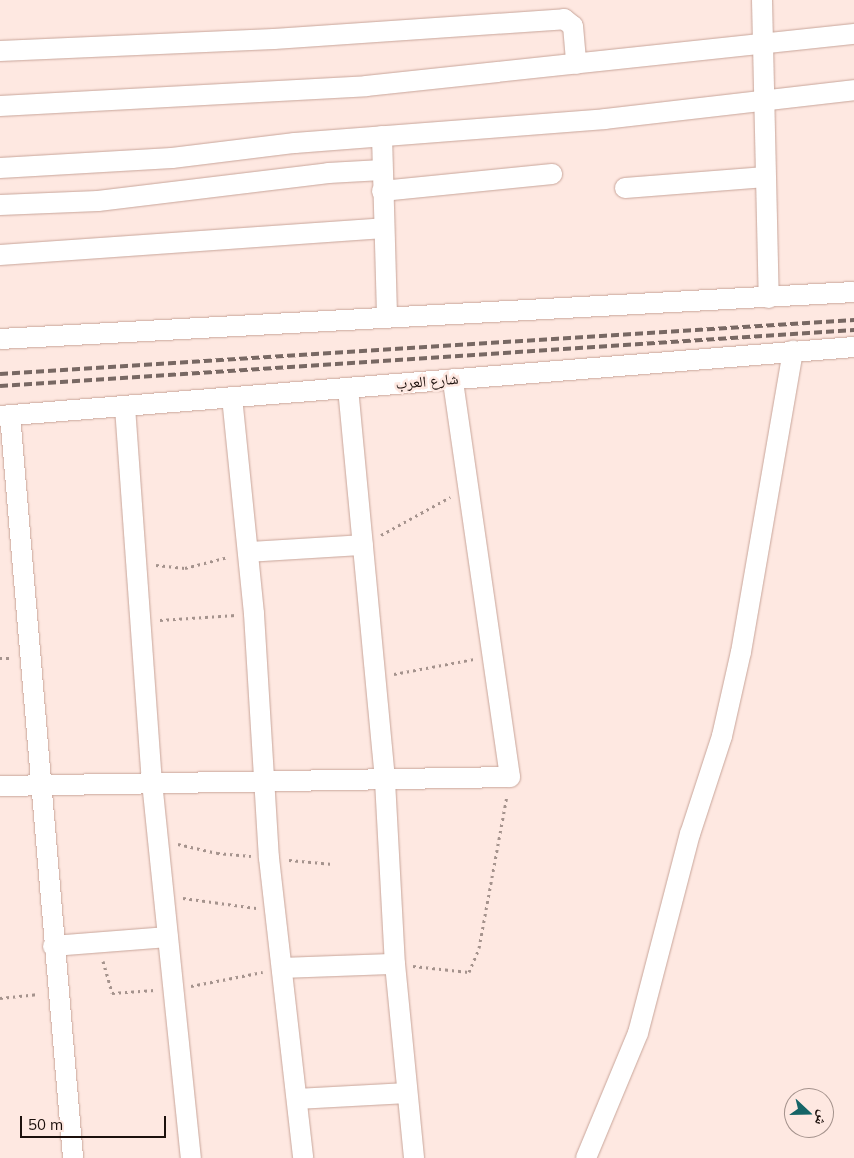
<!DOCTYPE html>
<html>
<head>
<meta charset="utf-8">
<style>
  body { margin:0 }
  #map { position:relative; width:854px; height:1158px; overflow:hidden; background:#fee8e1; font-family:Mulish,"Noto Naskh Arabic",sans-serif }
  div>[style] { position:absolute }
  .path>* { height:3px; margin-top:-1.5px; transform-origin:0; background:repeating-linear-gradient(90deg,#a5938d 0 2.5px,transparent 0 6.5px) }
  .roads { filter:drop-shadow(0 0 1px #c8a59a) drop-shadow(0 0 1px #c8a59a) }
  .minor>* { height:20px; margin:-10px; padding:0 10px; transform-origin:10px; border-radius:10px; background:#fff }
  .rail>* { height:4px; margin-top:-2px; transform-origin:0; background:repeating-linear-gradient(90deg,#786863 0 8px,transparent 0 12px) }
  span { translate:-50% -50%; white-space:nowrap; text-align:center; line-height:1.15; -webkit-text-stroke:5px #fee8e1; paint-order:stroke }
  .street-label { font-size:15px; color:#1c100c }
  .north { position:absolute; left:784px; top:1088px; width:50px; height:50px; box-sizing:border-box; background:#fee8e1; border:1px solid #a4928c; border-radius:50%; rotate:111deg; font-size:14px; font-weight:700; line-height:20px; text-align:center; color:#1c100c }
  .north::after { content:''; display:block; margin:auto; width:18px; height:22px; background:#166567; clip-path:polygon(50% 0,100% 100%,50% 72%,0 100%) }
  .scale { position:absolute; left:20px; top:1116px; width:146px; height:22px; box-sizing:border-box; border:2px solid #1c100c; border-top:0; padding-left:6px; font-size:15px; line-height:18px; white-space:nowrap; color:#1c100c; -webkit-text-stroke:4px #fee8e1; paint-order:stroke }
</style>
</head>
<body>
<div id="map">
  <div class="path">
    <i style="left:381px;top:535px;width:79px;rotate:-28.8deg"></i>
    <i style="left:156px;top:565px;width:29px;rotate:6deg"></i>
    <i style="left:185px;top:568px;width:44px;rotate:-14.3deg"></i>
    <i style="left:160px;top:620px;width:76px;rotate:-3.8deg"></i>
    <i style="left:0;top:658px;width:12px"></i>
    <i style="left:394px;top:674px;width:81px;rotate:-10.6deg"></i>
    <i style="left:178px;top:844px;width:40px;rotate:13deg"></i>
    <i style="left:217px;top:853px;width:34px;rotate:5deg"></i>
    <i style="left:289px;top:860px;width:44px;rotate:5.2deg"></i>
    <i style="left:183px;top:898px;width:74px;rotate:7.8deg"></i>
    <i style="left:103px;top:961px;width:33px;rotate:74deg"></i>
    <i style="left:112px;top:993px;width:43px;rotate:-4deg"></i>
    <i style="left:413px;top:966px;width:56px;rotate:6.1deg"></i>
    <i style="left:469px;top:972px;width:26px;rotate:-67deg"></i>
    <i style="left:479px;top:948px;width:155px;rotate:-79.6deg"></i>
    <i style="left:191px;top:986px;width:73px;rotate:-11deg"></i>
    <i style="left:0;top:998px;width:39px;rotate:-6deg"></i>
  </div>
  <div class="roads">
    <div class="minor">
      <i style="left:762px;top:0;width:298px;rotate:88.7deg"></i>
      <i style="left:0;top:51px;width:274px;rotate:-2.5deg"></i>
      <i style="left:274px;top:39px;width:291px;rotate:-3.9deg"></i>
      <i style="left:564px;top:19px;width:11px;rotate:38deg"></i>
      <i style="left:573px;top:26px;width:38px;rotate:85deg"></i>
      <i style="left:0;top:106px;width:367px;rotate:-3.1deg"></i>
      <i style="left:366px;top:86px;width:491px;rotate:-6.1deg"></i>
      <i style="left:382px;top:136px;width:181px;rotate:88.4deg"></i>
      <i style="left:0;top:168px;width:172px;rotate:-3.3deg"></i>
      <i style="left:172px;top:158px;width:124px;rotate:-7deg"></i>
      <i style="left:295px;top:143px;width:311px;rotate:-4.4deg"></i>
      <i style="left:605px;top:119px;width:251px;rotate:-6.6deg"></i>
      <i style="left:625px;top:188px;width:141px;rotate:-4.5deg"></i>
      <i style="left:382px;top:191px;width:171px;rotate:-5.7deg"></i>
      <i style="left:0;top:205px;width:98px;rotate:-2.3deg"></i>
      <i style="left:98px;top:201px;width:232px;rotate:-6.9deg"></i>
      <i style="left:328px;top:173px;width:54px;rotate:-3.2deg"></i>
      <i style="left:0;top:255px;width:385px;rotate:-4deg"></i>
      <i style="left:0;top:339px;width:855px;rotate:-3.15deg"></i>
      <i style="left:348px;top:388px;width:395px;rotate:84.6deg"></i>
      <i style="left:385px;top:781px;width:183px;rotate:86.9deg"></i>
      <i style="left:395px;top:964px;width:195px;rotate:84.4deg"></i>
      <i style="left:232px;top:397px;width:218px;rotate:84.2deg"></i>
      <i style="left:254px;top:614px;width:244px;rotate:86.5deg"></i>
      <i style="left:269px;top:858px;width:302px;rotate:83.5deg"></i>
      <i style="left:125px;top:407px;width:376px;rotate:85.9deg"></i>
      <i style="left:152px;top:782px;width:378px;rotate:84.1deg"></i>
      <i style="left:10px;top:415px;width:746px;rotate:85.15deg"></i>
      <i style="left:0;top:416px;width:857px;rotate:-4.62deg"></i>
      <i style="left:248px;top:552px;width:115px;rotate:-3.5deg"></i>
      <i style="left:0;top:786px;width:510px;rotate:-1.01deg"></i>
      <i style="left:510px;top:777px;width:402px;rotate:-98.2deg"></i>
      <i style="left:53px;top:946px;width:115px;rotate:-4.5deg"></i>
      <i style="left:284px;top:968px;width:111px;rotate:-2.1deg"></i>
      <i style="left:297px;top:1099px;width:110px;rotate:-3.1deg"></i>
      <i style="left:586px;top:1158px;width:135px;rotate:-67.4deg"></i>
      <i style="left:638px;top:1033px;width:206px;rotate:-75.4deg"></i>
      <i style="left:690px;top:834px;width:103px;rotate:-71.9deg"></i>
      <i style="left:722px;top:736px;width:86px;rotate:-77.3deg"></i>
      <i style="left:741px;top:652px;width:306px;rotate:-80.2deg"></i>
    </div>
  </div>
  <div class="rail">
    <i style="left:0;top:374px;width:856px;rotate:-3.62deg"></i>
    <i style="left:0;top:386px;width:856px;rotate:-3.75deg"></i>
  </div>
  <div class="street-label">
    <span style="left:427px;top:381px;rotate:-5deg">شارع العرب</span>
  </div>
  <div class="north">ش</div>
  <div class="scale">50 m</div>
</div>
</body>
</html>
